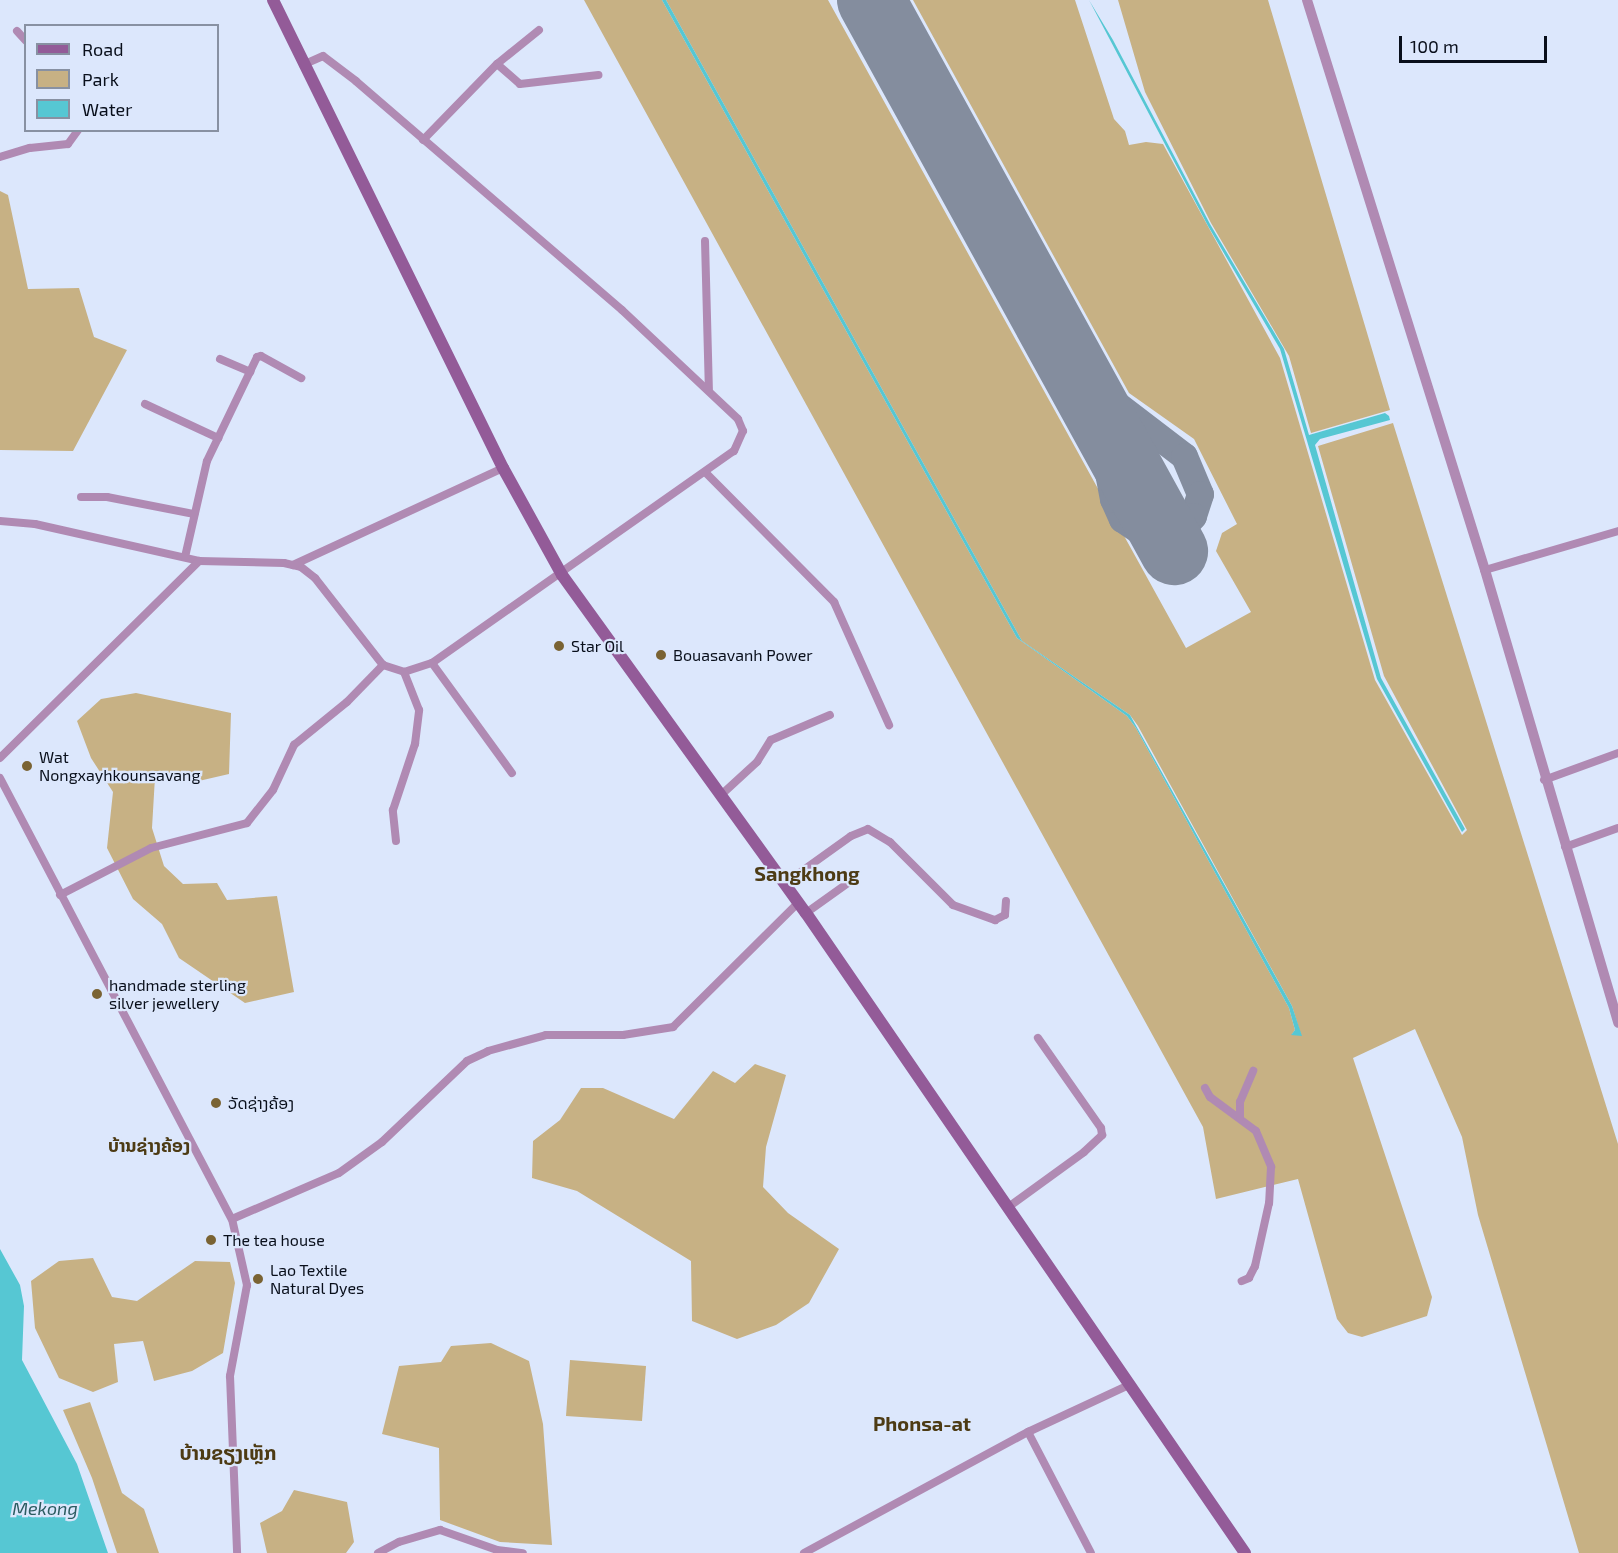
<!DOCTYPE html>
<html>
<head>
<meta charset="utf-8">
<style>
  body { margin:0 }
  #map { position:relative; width:1618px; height:1553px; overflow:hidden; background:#dce7fc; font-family:"Exo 2","Noto Sans Lao",sans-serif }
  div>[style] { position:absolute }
  .green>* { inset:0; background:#c7b184 }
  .water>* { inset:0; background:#56c7d3 }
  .taxiway>* { height:27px; margin:-13.5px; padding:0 13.5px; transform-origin:13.5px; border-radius:13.5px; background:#848d9e }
  .runway>* { height:68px; margin:-34px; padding:0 34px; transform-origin:34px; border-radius:34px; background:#848d9e }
  .minor>* { height:8px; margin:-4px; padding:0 4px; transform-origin:4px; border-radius:4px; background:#b08ab3 }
  .tertiary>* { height:10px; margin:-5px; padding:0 5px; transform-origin:5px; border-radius:5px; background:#b08ab3 }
  .secondary>* { height:12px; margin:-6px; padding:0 6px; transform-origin:6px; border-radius:6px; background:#935b98 }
  .dots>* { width:16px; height:16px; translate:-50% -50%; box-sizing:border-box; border:3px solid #dce7fc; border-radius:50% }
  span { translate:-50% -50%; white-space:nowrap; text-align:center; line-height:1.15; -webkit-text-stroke:4.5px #dce7fc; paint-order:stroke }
  .poi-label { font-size:16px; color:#090f1b }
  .left { translate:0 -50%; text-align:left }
  .neighbourhood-label { font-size:18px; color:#4d3b14; font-weight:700 }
  .water-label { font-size:18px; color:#2b5c61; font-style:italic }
  .quarter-label { font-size:20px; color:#4d3b14; font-weight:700 }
  .legend { position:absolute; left:24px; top:24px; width:195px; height:108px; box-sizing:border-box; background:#dce7fc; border:2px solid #8891a2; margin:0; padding:8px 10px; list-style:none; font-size:18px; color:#090f1b }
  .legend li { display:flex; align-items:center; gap:12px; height:30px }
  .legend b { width:30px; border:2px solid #8891a2 }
  .scale { position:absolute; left:1399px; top:36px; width:148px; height:27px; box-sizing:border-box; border:3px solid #090f1b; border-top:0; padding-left:8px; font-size:18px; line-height:21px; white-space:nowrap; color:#090f1b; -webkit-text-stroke:4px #dce7fc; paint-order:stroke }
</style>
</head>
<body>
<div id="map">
  <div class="green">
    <i style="clip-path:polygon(584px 0,662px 0,1017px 638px,1127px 716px,1136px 728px,1289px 1008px,1295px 1030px,1292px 1034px,1301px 1035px,1292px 1006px,1138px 726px,1130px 715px,1022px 641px,666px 0,828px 0,1186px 648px,1251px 612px,1216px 551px,1222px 533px,1237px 524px,1194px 439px,1129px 393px,913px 0,1075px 0,1114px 119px,1125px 131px,1129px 145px,1146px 142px,1163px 144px,1280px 358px,1375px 680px,1462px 835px,1467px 830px,1384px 676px,1318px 446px,1393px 423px,1618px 1144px,1618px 1553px,1579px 1553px,1478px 1215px,1462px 1137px,1415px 1029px,1353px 1058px,1432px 1297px,1427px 1316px,1362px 1337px,1348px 1333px,1337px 1319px,1298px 1179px,1216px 1199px,1203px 1127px)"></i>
    <i style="clip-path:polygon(1118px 0,1268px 0,1390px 410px,1311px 433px,1289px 356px,1211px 223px,1145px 92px)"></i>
    <i style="clip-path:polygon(0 191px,8px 195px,28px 289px,79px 288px,94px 337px,127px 350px,73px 451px,0 450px)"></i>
    <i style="clip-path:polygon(136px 693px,231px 713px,229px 774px,190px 783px,155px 777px,152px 828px,164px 866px,183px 884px,217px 883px,227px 900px,277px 896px,294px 992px,245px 1003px,179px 958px,162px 924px,133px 899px,107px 848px,113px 792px,91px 758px,77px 721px,101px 699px)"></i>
    <i style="clip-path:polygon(755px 1064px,786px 1075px,766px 1147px,763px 1187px,788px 1213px,839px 1249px,809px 1303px,776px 1325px,737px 1339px,692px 1321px,691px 1261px,577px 1191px,532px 1178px,533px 1141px,560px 1120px,581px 1088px,603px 1088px,674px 1119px,713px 1071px,735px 1083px)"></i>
    <i style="clip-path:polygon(93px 1258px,112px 1297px,137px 1301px,195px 1261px,230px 1262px,235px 1283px,223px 1353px,192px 1371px,154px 1381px,143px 1341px,114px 1344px,118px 1382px,93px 1392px,59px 1378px,35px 1328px,31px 1281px,59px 1261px)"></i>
    <i style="clip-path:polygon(491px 1343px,529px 1361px,543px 1424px,552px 1545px,500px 1542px,440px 1520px,439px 1448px,382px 1434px,399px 1366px,441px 1362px,451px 1346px)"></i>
    <i style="clip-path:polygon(570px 1360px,646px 1366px,642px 1421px,566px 1416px)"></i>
    <i style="clip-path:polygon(90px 1402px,122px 1493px,144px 1509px,159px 1553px,117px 1553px,92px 1478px,63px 1410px)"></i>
    <i style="clip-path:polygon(294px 1490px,347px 1502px,354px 1542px,346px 1553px,267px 1553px,260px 1523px,282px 1511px)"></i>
  </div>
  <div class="water">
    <i style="clip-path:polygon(662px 0,666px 0,1022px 641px,1130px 715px,1292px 1006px,1302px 1036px,1291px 1035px,1295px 1030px,1289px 1008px,1136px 728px,1127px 716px,1017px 638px)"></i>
    <i style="clip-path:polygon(1089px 0,1113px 40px,1210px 224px,1284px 349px,1309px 435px,1385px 413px,1389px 416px,1390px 420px,1320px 439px,1315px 445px,1381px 678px,1465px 829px,1462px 832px,1377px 679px,1280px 349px,1208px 226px)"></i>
    <i style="clip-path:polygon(0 1249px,20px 1285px,24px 1306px,22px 1360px,77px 1464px,108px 1553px,0 1553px)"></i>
  </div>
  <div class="taxiway">
    <i style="left:1065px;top:353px;width:17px;rotate:65deg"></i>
    <i style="left:1072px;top:368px;width:19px;rotate:43deg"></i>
    <i style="left:1086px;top:381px;width:123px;rotate:37.4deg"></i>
    <i style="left:1184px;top:456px;width:41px;rotate:67.2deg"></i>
    <i style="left:1200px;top:494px;width:23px;rotate:108deg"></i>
    <i style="left:1193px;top:516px;width:16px;rotate:133deg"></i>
    <i style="left:1182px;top:528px;width:18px;rotate:158deg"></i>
    <i style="left:1165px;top:535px;width:19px;rotate:180deg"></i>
    <i style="left:1146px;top:535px;width:29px;rotate:-146deg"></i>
    <i style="left:1122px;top:519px;width:22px;rotate:-114deg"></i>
    <i style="left:1113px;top:499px;width:92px;rotate:-100.7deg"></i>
  </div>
  <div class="runway">
    <i style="left:871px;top:0;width:629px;rotate:61.19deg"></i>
  </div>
  <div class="minor">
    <i style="left:17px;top:31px;width:13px;rotate:48deg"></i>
    <i style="left:497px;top:64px;width:30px;rotate:41deg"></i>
    <i style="left:520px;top:84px;width:79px;rotate:-6.6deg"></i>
    <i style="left:423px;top:140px;width:106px;rotate:-45.8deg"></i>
    <i style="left:497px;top:64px;width:54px;rotate:-39deg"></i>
    <i style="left:0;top:157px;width:31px;rotate:-17deg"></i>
    <i style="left:30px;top:148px;width:38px;rotate:-6deg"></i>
    <i style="left:68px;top:144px;width:17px;rotate:-54deg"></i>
    <i style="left:705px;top:241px;width:148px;rotate:88.5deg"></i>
    <i style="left:220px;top:359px;width:33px;rotate:23deg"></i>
    <i style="left:145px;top:404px;width:81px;rotate:25deg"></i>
    <i style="left:706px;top:473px;width:182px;rotate:45.2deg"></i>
    <i style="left:834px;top:602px;width:135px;rotate:65.9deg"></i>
    <i style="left:81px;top:497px;width:26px"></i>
    <i style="left:107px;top:497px;width:89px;rotate:11.1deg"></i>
    <i style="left:0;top:521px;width:35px;rotate:5deg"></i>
    <i style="left:35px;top:524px;width:168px;rotate:12.7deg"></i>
    <i style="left:199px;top:561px;width:85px;rotate:1.3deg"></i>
    <i style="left:284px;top:563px;width:17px;rotate:13deg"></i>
    <i style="left:301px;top:567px;width:18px;rotate:38deg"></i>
    <i style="left:315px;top:578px;width:110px;rotate:52deg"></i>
    <i style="left:383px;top:665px;width:22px;rotate:18deg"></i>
    <i style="left:404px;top:672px;width:29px;rotate:-18deg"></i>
    <i style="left:432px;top:663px;width:369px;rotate:-35.1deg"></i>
    <i style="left:734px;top:451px;width:22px;rotate:-66deg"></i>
    <i style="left:743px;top:431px;width:13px;rotate:-113deg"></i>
    <i style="left:738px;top:419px;width:159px;rotate:-136.8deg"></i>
    <i style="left:622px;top:310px;width:351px;rotate:-139.3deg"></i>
    <i style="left:356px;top:81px;width:41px;rotate:-142.9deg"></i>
    <i style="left:323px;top:56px;width:22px;rotate:156deg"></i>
    <i style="left:185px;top:557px;width:98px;rotate:-77.1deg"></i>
    <i style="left:207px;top:461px;width:115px;rotate:-64.3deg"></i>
    <i style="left:257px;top:357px;width:4px;rotate:-14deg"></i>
    <i style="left:261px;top:356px;width:46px;rotate:28.8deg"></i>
    <i style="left:293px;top:565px;width:231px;rotate:-24.8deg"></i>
    <i style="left:1485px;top:570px;width:139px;rotate:-16.3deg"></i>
    <i style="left:432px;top:663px;width:136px;rotate:54deg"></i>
    <i style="left:0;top:758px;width:280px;rotate:-44.7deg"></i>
    <i style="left:0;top:778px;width:498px;rotate:62.3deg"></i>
    <i style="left:232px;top:1219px;width:68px;rotate:77.2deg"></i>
    <i style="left:247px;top:1285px;width:93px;rotate:100.6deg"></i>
    <i style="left:230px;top:1376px;width:177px;rotate:87.7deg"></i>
    <i style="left:1544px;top:780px;width:79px;rotate:-20deg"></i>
    <i style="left:721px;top:795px;width:49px;rotate:-42.5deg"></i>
    <i style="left:757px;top:762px;width:26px;rotate:-58deg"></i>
    <i style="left:771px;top:740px;width:64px;rotate:-23deg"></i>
    <i style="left:396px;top:841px;width:31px;rotate:-96deg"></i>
    <i style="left:393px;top:810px;width:70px;rotate:-71.6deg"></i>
    <i style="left:415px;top:744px;width:34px;rotate:-83deg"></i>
    <i style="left:419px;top:710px;width:41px;rotate:-111.5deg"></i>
    <i style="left:1565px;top:847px;width:56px;rotate:-19.7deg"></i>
    <i style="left:784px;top:884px;width:82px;rotate:-35.6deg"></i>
    <i style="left:851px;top:836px;width:18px;rotate:-22deg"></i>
    <i style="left:868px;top:829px;width:26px;rotate:31deg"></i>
    <i style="left:890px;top:842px;width:89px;rotate:45deg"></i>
    <i style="left:953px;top:905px;width:45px;rotate:19.7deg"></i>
    <i style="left:995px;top:920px;width:11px;rotate:-27deg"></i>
    <i style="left:1005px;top:915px;width:14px;rotate:-86deg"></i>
    <i style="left:60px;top:895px;width:102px;rotate:-27.3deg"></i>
    <i style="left:151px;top:848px;width:99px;rotate:-14.6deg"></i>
    <i style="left:247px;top:823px;width:42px;rotate:-51.8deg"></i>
    <i style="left:273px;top:790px;width:50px;rotate:-65deg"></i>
    <i style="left:294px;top:745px;width:68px;rotate:-39.1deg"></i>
    <i style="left:347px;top:702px;width:52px;rotate:-45.8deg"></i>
    <i style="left:806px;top:913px;width:52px;rotate:-35.5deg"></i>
    <i style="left:1205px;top:1088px;width:10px;rotate:61deg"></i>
    <i style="left:1210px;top:1097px;width:57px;rotate:36.5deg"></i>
    <i style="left:1256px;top:1131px;width:39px;rotate:67deg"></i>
    <i style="left:1271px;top:1167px;width:36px;rotate:93deg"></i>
    <i style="left:1269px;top:1203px;width:65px;rotate:102.5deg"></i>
    <i style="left:1255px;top:1266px;width:13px;rotate:117deg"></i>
    <i style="left:1249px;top:1278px;width:8px;rotate:157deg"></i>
    <i style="left:1240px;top:1117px;width:15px;rotate:-90deg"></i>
    <i style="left:1240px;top:1102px;width:34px;rotate:-67deg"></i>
    <i style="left:1007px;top:1208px;width:95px;rotate:-36deg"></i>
    <i style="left:1084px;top:1152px;width:25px;rotate:-43deg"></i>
    <i style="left:1102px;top:1135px;width:7px;rotate:-98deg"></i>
    <i style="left:1101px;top:1128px;width:110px;rotate:-125deg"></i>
    <i style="left:232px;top:1219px;width:116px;rotate:-23.3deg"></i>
    <i style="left:339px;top:1173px;width:53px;rotate:-35.8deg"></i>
    <i style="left:382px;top:1142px;width:117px;rotate:-43.6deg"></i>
    <i style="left:467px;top:1061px;width:23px;rotate:-25deg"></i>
    <i style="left:488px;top:1051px;width:60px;rotate:-15.4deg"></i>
    <i style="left:546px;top:1035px;width:77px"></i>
    <i style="left:623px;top:1035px;width:51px;rotate:-9.1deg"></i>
    <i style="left:673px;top:1027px;width:176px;rotate:-44.8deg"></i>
    <i style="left:1028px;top:1432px;width:136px;rotate:62.5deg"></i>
    <i style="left:378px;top:1553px;width:24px;rotate:-28deg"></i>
    <i style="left:399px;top:1542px;width:43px;rotate:-16.3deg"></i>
    <i style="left:440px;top:1530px;width:60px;rotate:19.3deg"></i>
    <i style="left:497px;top:1550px;width:26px;rotate:7deg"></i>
    <i style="left:804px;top:1553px;width:255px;rotate:-28.4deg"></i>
    <i style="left:1028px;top:1432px;width:111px;rotate:-25deg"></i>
  </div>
  <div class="tertiary">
    <i style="left:1307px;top:0;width:597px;rotate:72.66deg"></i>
    <i style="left:1485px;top:570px;width:472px;rotate:73.6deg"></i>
  </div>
  <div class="secondary">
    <i style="left:273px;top:0;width:521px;rotate:63.83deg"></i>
    <i style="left:503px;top:468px;width:122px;rotate:61.1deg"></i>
    <i style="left:562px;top:575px;width:417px;rotate:54.2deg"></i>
    <i style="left:806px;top:913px;width:776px;rotate:55.55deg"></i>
  </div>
  <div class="dots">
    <i style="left:559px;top:646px;background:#7a6333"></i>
    <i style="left:661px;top:655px;background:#7a6333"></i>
    <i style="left:27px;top:766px;background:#7a6333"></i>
    <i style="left:97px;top:994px;background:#7a6333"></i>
    <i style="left:216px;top:1103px;background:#7a6333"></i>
    <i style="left:211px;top:1240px;background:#7a6333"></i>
    <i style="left:258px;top:1279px;background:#7a6333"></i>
  </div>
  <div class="poi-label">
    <span class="left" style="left:571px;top:646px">Star Oil</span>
    <span class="left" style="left:673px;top:655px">Bouasavanh Power</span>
    <span class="left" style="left:39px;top:766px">Wat<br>Nongxayhkounsavang</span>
    <span class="left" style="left:109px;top:994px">handmade sterling<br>silver jewellery</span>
    <span class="left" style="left:228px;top:1103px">ວັດຊ່າງຄ້ອງ</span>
    <span class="left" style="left:223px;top:1240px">The tea house</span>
    <span class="left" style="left:270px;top:1279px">Lao Textile<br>Natural Dyes</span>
  </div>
  <div class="neighbourhood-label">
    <span style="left:149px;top:1145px">ບ້ານຊ່າງຄ້ອງ</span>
  </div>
  <div class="water-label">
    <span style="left:45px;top:1508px">Mekong</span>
  </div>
  <div class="quarter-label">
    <span style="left:807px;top:873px">Sangkhong</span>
    <span style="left:922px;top:1423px">Phonsa-at</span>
    <span style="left:228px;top:1452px">ບ້ານຊຽງເຫຼັກ</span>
  </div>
  <ul class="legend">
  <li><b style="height:8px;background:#935b98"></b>Road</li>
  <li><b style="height:16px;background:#c7b184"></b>Park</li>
  <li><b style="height:16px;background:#56c7d3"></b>Water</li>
  </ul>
  <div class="scale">100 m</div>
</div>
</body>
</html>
